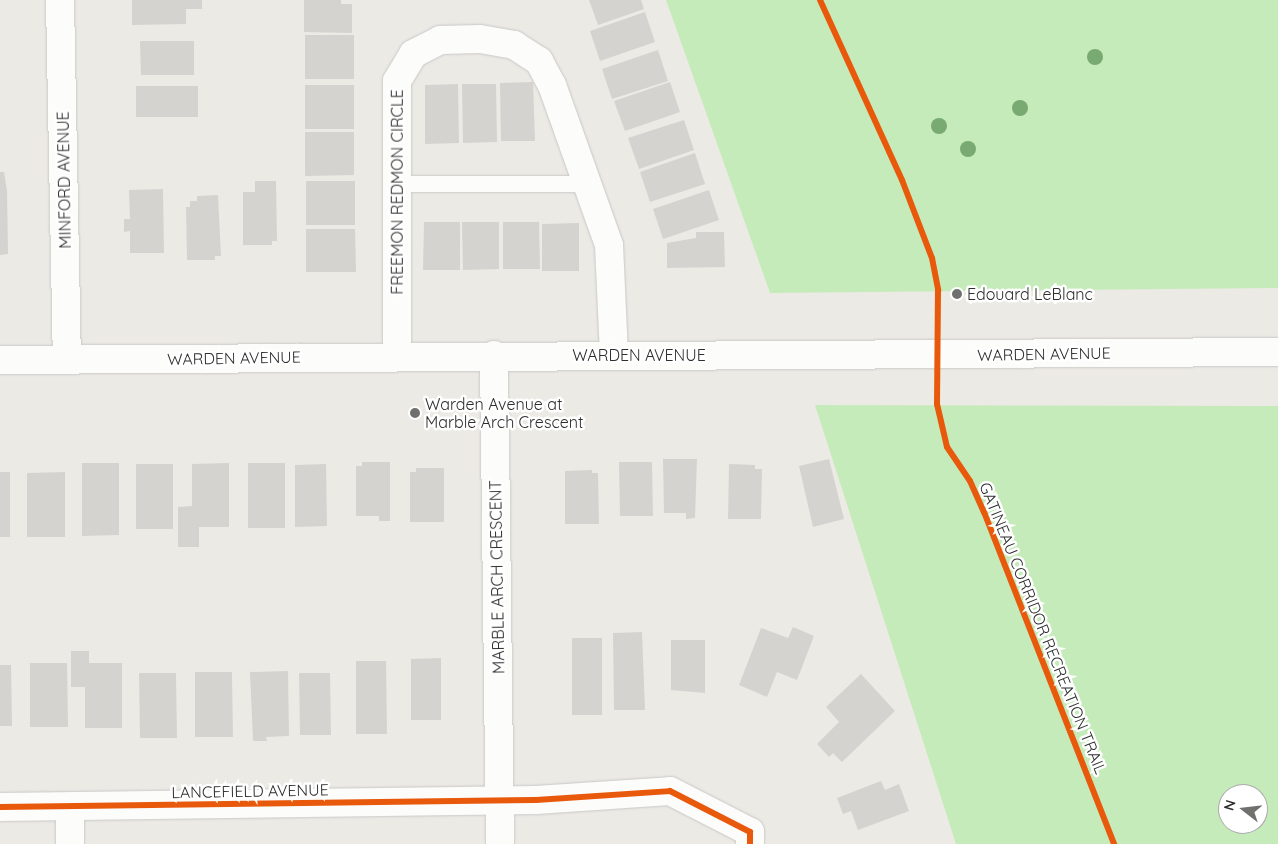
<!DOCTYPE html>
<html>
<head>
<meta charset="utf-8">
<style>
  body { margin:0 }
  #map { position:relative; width:1278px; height:844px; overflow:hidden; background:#eceae4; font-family:Quicksand,sans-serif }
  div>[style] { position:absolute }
  .green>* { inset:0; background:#c6ebba }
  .building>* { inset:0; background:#d5d3cf }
  .roads { filter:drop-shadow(0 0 1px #c9c8c9) drop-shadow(0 0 1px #c9c8c9) }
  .service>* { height:16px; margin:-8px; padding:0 8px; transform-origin:8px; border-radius:8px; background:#fcfcfb }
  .minor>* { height:28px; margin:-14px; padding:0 14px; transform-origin:14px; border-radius:14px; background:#fcfcfb }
  .secondary>* { height:28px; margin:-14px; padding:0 14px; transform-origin:14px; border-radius:14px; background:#fcfcfb }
  .cycleway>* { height:6px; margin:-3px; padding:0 3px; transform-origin:3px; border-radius:3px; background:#e8590c }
  .trees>* { width:16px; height:16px; margin:-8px; border-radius:50%; background:#78aa72 }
  .dots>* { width:14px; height:14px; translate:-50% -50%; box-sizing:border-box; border:2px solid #fff; border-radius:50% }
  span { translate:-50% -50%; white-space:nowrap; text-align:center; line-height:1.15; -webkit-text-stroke:5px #fff; paint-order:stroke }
  .street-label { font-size:16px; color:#2e2e2e }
  .poi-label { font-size:16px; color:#2e2e2e }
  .left { translate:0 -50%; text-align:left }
  .north { position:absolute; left:1218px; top:784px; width:50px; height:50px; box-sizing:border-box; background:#fff; border:1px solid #ababab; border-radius:50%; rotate:286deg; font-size:14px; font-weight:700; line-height:20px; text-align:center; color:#2e2e2e }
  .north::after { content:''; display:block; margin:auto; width:18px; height:22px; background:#70706e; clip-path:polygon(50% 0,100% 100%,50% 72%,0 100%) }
</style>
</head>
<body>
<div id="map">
  <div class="green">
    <i style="clip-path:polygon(666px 0,1278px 0,1278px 288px,770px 293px)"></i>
    <i style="clip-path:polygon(evenodd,815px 405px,1278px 406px,1278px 844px,956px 844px,815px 405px,1228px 794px,1258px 794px,1258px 824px,1228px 824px,1228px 794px)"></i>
  </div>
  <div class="building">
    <i style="clip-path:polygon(132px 0,202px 0,202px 9px,186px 9px,186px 24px,132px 25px)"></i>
    <i style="clip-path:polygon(304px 0,341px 0,341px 4px,352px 4px,352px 33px,304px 32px)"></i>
    <i style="clip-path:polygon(589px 0,641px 0,644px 9px,598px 25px)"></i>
    <i style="clip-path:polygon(645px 12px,655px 42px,600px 61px,590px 31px)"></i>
    <i style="clip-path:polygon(305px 35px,354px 35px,354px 79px,305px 79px)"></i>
    <i style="clip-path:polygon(140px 41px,194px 41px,194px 75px,141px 75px)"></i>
    <i style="clip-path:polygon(658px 50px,668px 81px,612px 99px,602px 69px)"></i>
    <i style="clip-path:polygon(533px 82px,535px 141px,501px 141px,500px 83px)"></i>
    <i style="clip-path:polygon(670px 82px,680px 112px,625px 131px,614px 101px)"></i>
    <i style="clip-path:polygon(458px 84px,459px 143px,425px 144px,425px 85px)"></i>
    <i style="clip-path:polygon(462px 84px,496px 84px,497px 142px,463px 143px)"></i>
    <i style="clip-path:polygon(305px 85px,354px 85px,354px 129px,305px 129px)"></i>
    <i style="clip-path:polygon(136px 86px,198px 86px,198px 117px,136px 117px)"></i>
    <i style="clip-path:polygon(684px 120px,694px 150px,639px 169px,628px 138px)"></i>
    <i style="clip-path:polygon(305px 132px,354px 132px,354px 175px,305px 176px)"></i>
    <i style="clip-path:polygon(695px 153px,705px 184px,650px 202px,640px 172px)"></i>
    <i style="clip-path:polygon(0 172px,4px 172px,7px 191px,8px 254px,0 255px)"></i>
    <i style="clip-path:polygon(255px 181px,276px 181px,277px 241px,272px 241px,272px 245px,243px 245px,243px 192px,255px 192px)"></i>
    <i style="clip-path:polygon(306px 181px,355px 181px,355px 225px,306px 225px)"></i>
    <i style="clip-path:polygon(163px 189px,164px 253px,130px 253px,130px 231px,124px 232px,124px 219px,130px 219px,129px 190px)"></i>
    <i style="clip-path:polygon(709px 190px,719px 220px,663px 239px,653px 209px)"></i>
    <i style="clip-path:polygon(218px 195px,221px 256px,215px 256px,215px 260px,187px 260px,186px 207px,190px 207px,190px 201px,197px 201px,197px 196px)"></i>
    <i style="clip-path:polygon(424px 222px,460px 222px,460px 270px,423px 270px)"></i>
    <i style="clip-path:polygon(462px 222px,499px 222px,499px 269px,463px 270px)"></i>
    <i style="clip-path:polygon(503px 222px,539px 222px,540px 269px,503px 269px)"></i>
    <i style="clip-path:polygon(579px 223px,579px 271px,542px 271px,542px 224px)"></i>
    <i style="clip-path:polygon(306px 229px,355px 229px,356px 272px,306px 272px)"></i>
    <i style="clip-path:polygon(696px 232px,724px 232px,725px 267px,667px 268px,667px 243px,696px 238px)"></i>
    <i style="clip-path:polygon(663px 459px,697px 459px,695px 518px,686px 519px,686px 513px,664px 513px)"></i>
    <i style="clip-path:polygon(829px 459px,844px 519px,813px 527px,799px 466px)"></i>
    <i style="clip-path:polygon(362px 462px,390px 462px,390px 521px,379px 521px,379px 516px,356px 516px,356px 466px,362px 466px)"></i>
    <i style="clip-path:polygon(619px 462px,652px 462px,653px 516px,620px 516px)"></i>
    <i style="clip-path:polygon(82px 463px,119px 463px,119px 535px,82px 536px)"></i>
    <i style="clip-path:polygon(229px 463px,229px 527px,199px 527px,199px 547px,178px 547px,178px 507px,192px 506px,192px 464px)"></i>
    <i style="clip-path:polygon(248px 463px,285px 463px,285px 528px,248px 528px)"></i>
    <i style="clip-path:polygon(136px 464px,173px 464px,173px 529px,136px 529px)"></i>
    <i style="clip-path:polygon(326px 464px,327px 526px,295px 527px,295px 465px)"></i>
    <i style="clip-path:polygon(729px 464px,755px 465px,755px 469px,762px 469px,761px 519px,728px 519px)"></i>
    <i style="clip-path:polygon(416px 468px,444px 468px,444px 522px,410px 522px,410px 472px,416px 472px)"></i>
    <i style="clip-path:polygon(592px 470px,592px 473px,598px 473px,599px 524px,565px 524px,565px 471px)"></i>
    <i style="clip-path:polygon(0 472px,10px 472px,10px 537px,0 537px)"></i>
    <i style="clip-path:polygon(65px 472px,65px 537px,27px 537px,27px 473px)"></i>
    <i style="clip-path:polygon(793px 627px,814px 636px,797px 680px,777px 672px,767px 697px,739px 685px,761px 628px,788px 638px)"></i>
    <i style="clip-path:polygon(642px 632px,645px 710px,614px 710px,613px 633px)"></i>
    <i style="clip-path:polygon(572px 638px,602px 638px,602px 715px,572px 715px)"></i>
    <i style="clip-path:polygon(671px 640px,705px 640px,705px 693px,671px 690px)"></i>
    <i style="clip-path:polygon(71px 651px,89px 651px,89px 663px,122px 663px,122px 728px,85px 728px,85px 687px,71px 687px)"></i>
    <i style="clip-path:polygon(441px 658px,441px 720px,411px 720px,411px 659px)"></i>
    <i style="clip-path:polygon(356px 661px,386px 661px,387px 734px,356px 734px)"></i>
    <i style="clip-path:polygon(30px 663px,67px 663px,68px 727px,30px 727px)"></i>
    <i style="clip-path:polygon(0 665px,11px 665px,12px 726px,0 726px)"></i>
    <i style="clip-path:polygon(288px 671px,289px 736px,266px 737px,267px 741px,253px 741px,250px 672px)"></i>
    <i style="clip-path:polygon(195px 672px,232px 672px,233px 737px,195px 737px)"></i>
    <i style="clip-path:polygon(139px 673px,176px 673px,177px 738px,140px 738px)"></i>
    <i style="clip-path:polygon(299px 673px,330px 673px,331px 735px,300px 735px)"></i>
    <i style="clip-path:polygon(861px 674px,895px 711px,842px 762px,833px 753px,829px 757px,817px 744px,839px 722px,826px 707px)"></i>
    <i style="clip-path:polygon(881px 781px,885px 790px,899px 784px,909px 811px,858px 830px,851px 811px,843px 814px,837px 798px)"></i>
  </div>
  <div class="roads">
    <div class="service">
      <i style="left:397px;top:184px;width:190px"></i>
    </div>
    <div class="minor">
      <i style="left:60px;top:0;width:359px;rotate:88.9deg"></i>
      <i style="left:494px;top:355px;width:489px;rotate:89.3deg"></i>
      <i style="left:397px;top:356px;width:275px;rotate:-90deg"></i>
      <i style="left:397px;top:81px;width:31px;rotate:-59deg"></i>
      <i style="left:413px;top:54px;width:30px;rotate:-27deg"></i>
      <i style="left:440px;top:40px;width:40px;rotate:-1.4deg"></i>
      <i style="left:480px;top:39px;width:35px;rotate:10deg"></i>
      <i style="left:514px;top:45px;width:30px;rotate:33deg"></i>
      <i style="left:539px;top:61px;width:27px;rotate:62deg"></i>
      <i style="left:552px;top:85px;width:170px;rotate:70.4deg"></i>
      <i style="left:609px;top:245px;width:110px;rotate:87.4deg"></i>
      <i style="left:0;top:807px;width:536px;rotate:-0.75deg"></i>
      <i style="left:536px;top:800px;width:134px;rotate:-3.8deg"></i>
      <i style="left:670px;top:791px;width:90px;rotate:27.1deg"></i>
      <i style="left:750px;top:832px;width:12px;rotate:90deg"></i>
      <i style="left:70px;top:844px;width:36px;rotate:-90deg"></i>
    </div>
    <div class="secondary">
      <i style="left:0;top:360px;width:1278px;rotate:-0.36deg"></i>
    </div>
  </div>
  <div class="cycleway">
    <i style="left:820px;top:0;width:198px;rotate:65.5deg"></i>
    <i style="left:902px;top:180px;width:84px;rotate:69deg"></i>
    <i style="left:932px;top:258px;width:33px;rotate:79deg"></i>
    <i style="left:938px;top:290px;width:114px;rotate:90.5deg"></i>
    <i style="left:937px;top:404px;width:44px;rotate:76.9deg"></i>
    <i style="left:947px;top:447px;width:41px;rotate:55.9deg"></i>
    <i style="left:970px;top:481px;width:34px;rotate:66deg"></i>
    <i style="left:984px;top:512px;width:357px;rotate:68.6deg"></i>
    <i style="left:0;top:807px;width:536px;rotate:-0.75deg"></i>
    <i style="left:536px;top:800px;width:134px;rotate:-3.8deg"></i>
    <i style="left:670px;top:791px;width:90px;rotate:27.1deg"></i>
    <i style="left:750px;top:832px;width:12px;rotate:90deg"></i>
  </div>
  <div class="trees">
    <i style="left:1095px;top:57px"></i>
    <i style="left:1020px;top:108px"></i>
    <i style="left:939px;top:126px"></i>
    <i style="left:968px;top:149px"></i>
  </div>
  <div class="dots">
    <i style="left:957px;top:294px;background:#70706e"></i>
    <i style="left:415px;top:413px;background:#70706e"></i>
  </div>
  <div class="street-label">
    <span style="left:64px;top:180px;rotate:-91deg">MINFORD AVENUE</span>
    <span style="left:397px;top:192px;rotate:-90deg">FREEMON REDMON CIRCLE</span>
    <span style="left:1044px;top:354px;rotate:-1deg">WARDEN AVENUE</span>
    <span style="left:639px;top:355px">WARDEN AVENUE</span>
    <span style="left:234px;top:358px;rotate:-1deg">WARDEN AVENUE</span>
    <span style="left:497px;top:577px;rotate:-91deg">MARBLE ARCH CRESCENT</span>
    <span style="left:1043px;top:628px;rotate:68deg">GATINEAU CORRIDOR RECREATION TRAIL</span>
    <span style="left:250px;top:791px;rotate:-1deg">LANCEFIELD AVENUE</span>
  </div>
  <div class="poi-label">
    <span class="left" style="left:967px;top:294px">Edouard LeBlanc</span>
    <span class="left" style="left:425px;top:413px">Warden Avenue at<br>Marble Arch Crescent</span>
  </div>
  <div class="north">N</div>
</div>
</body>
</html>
